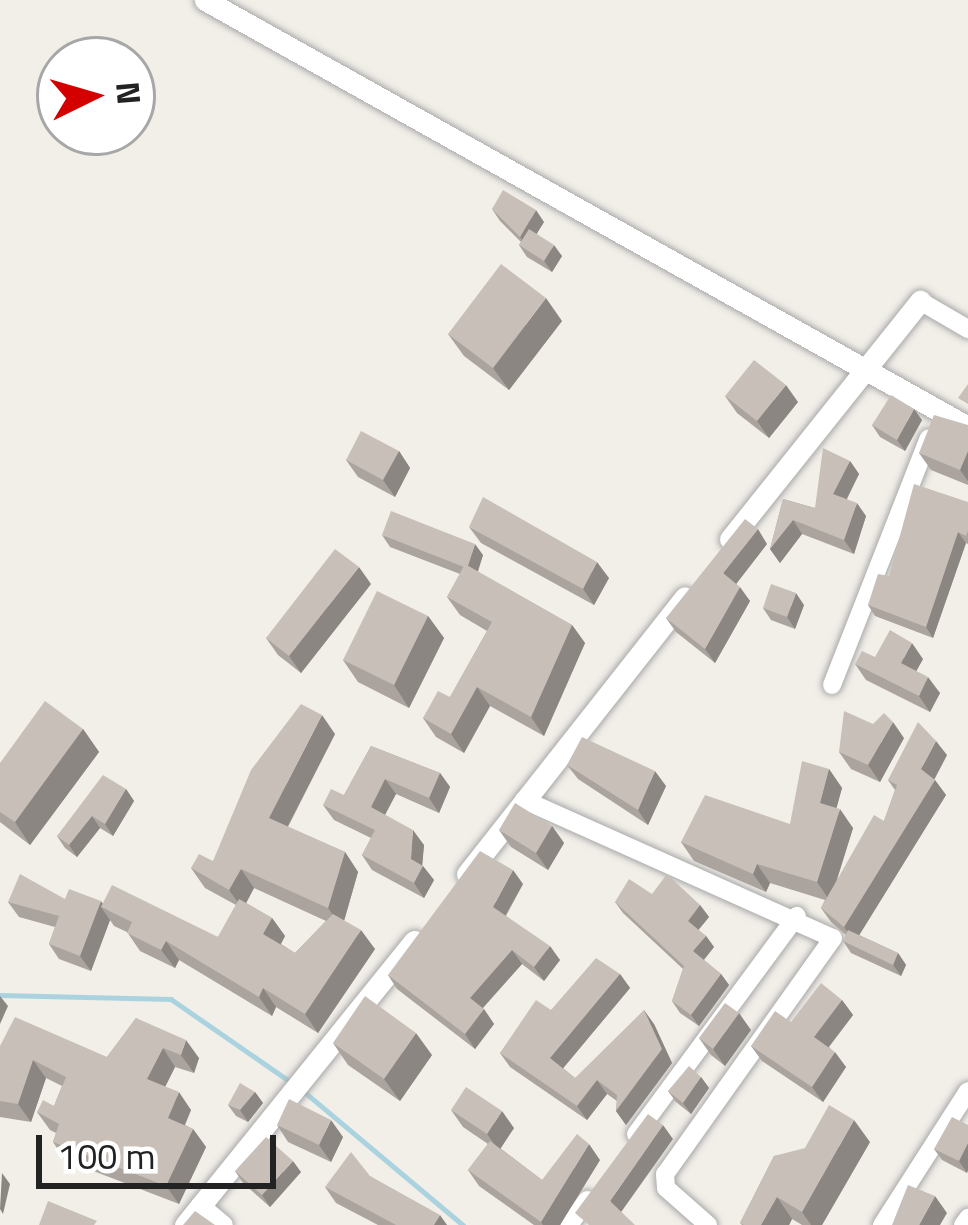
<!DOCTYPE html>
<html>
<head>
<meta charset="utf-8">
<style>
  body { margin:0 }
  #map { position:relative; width:968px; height:1225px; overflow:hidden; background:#f2efe9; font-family:"Titillium Web",sans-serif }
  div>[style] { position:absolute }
  .stream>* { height:4.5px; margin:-2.25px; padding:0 2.25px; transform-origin:2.25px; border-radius:2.25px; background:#aad3df }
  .roads { filter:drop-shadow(0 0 3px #a9a9a9) drop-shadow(0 0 3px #a9a9a9) }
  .minor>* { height:18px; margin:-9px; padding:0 9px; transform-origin:9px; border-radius:9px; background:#fff }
  .tertiary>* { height:21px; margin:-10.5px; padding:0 10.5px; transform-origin:10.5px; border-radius:10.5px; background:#fff }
  .wall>* { inset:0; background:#aba49e }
  .shaded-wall>* { inset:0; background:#8b8681 }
  .building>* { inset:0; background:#c7bfb8 }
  span { translate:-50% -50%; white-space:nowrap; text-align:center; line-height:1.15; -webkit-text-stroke:9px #fff; paint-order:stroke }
  .north { position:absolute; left:36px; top:36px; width:120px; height:120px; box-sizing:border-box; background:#fff; border:3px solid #a7a7a7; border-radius:50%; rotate:85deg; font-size:33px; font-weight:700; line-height:48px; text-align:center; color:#222 }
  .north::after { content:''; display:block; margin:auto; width:42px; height:54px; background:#d40000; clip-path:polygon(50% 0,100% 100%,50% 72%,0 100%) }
  .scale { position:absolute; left:36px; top:1135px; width:240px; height:54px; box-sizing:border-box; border:6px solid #222; border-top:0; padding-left:15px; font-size:36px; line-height:42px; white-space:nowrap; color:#222; -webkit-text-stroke:9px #fff; paint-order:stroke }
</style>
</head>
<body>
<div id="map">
  <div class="stream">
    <i style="left:0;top:995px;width:171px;rotate:1.3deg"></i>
    <i style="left:171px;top:999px;width:146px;rotate:34.7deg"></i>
    <i style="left:301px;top:1089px;width:212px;rotate:40deg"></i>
  </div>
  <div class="roads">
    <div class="minor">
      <i style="left:920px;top:301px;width:56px;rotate:30.3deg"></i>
      <i style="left:832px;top:685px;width:265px;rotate:-68.6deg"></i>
      <i style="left:524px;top:800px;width:338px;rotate:24.1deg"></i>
      <i style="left:833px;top:938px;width:290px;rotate:125.4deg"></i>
      <i style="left:665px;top:1174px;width:14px;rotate:86deg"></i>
      <i style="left:666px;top:1188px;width:56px;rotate:41.4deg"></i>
      <i style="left:636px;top:1134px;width:271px;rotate:-53.6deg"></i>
      <i style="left:200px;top:1205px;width:31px;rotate:40deg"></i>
      <i style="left:569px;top:1225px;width:31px;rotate:-54deg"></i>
      <i style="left:882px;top:1225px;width:159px;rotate:-57.3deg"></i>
      <i style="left:963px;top:1225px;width:9px;rotate:-54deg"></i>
    </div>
    <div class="tertiary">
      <i style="left:205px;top:0;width:874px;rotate:29.23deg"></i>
      <i style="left:730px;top:539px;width:305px;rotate:-51.4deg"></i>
      <i style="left:467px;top:874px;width:352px;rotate:-51.8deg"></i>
      <i style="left:185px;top:1225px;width:365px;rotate:-51.1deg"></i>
    </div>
  </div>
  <div class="wall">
    <i style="clip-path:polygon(492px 209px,544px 222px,536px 234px,562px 256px,552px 272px,527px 257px,519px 245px,521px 242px,500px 221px)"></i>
    <i style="clip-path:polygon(562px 321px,509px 390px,464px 356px,448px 334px)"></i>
    <i style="clip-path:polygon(725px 396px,798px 402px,769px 438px,737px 413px)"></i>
    <i style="clip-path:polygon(922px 420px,905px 451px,880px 437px,872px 425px)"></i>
    <i style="clip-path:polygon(968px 425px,968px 485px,931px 470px,919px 453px)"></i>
    <i style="clip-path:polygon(399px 451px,410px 468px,395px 497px,358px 477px,346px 460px)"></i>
    <i style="clip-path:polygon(850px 461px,859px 474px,847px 499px,866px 516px,854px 554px,802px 534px,780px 563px,770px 549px,783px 499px,815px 508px)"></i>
    <i style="clip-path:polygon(968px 502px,968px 544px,966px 543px,933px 638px,875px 616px,868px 605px,889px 576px)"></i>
    <i style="clip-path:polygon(469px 527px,609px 578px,594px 605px,481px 543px)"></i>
    <i style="clip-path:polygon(382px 535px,483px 555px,478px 572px,572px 625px,585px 643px,544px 736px,490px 706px,464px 753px,436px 737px,423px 718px,450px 697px,487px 631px,460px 615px,447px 597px,460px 574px,390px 547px)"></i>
    <i style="clip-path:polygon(767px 544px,736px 584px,750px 601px,715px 663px,676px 632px,666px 618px)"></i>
    <i style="clip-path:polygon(371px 584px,301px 673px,278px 655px,266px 638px)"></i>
    <i style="clip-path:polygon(804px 605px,795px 629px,771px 620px,763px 608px)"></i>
    <i style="clip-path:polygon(428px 616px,444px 638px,409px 708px,358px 682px,343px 660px)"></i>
    <i style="clip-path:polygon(875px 657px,923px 659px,916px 671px,940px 693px,930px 712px,866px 680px,855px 664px)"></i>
    <i style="clip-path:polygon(83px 729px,99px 752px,30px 845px,0 822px,0 763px)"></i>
    <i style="clip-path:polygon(evenodd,335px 734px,288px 827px,345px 852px,358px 872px,344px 921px,375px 949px,318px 1033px,276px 1007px,272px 1016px,179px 960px,175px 968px,140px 951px,127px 932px,114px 926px,110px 920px,91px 971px,59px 959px,49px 944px,55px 927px,19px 917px,8px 902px,65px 899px,103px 904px,218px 937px,236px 905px,205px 888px,191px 868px,213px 861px,335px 734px,254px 888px,326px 921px,295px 953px,281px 944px,285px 936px,272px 918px,246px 903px,254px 888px)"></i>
    <i style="clip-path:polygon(904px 738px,880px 782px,851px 769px,839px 752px)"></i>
    <i style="clip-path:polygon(371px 746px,440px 773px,450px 787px,439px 813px,396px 794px,385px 815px,424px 845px,422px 865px,434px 880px,424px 898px,372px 870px,362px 855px,371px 838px,334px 820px,323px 805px,344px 795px)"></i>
    <i style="clip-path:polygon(947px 755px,934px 779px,946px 795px,859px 935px,898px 953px,906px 965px,901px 976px,851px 953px,843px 941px,846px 935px,831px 922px,821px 908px,825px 900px,770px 883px,766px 892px,694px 861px,681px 842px,790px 824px,829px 769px,842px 788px,836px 808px,853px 828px,837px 880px,884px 821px,895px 790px,888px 780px)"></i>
    <i style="clip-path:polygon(567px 765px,666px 786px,648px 825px,578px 779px)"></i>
    <i style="clip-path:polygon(126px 789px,134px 801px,113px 836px,100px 828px,77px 857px,65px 848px,57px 836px)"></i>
    <i style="clip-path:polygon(552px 826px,564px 843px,548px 870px,511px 847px,499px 830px)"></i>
    <i style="clip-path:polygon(523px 884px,506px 916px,560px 960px,544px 981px,522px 964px,483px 1008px,494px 1024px,475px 1049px,397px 989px,388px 975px)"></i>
    <i style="clip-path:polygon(652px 894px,700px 905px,709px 917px,698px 930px,706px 936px,714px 947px,704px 960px,721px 974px,729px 985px,699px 1026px,680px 1013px,672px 1001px,683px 969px,623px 913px,615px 902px)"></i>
    <i style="clip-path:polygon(620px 974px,630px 988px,563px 1068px,575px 1078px,654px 1024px,672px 1063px,626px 1125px,616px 1111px,617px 1101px,607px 1094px,587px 1120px,510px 1067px,500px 1053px,551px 1010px)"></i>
    <i style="clip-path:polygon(842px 1000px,853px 1015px,829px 1047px,846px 1067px,823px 1102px,762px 1061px,751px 1046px)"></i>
    <i style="clip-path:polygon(136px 1018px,199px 1058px,194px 1073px,175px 1067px,165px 1087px,191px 1110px,185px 1125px,193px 1129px,206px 1147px,179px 1204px,65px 1160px,53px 1142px,56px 1133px,50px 1130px,37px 1112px,54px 1106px,62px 1086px,46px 1078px,31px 1122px,0 1117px,0 1046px,107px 1057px)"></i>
    <i style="clip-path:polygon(751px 1030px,725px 1066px,711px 1055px,699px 1038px)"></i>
    <i style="clip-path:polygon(333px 1043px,432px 1055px,400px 1101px,348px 1065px)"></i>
    <i style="clip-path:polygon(701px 1077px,709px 1088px,691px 1114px,676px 1102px,668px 1091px)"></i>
    <i style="clip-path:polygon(255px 1092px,263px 1103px,248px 1122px,236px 1116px,228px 1105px)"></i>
    <i style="clip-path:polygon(451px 1110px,514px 1128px,500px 1148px,542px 1180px,600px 1160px,560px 1225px,534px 1225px,479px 1186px,468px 1170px,488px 1144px,463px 1127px)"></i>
    <i style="clip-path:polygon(277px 1125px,343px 1137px,331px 1162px,288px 1142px)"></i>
    <i style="clip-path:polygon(968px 1125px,968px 1170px,967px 1173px,942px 1160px,934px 1149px)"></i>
    <i style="clip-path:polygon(870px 1142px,822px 1225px,802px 1225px,792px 1219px,789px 1225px,742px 1225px,740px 1223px,774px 1156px)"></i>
    <i style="clip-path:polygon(235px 1171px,301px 1172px,270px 1207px,243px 1183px)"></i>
    <i style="clip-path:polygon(370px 1176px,447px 1225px,378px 1225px,336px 1203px,325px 1187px)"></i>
  </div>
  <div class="shaded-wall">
    <i style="clip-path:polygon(536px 210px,544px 222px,528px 248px,520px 237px)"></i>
    <i style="clip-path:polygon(554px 245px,562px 256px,552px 272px,544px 261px)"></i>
    <i style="clip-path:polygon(546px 298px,562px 321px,509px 390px,493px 368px)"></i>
    <i style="clip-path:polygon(786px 385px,798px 402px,769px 438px,757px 421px)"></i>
    <i style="clip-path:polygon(914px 409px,922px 420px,905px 451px,897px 440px)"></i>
    <i style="clip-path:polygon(399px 451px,410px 468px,395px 497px,383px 480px)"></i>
    <i style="clip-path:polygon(968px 451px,968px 481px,960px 470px)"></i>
    <i style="clip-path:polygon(850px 461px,859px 474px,842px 508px,833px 494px)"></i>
    <i style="clip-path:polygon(857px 503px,866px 516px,854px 554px,844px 540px)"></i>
    <i style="clip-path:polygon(793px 520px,802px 534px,780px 563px,770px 549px)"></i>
    <i style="clip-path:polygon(758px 529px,767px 544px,733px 588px,723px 573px)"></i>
    <i style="clip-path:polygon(958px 532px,966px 543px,933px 638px,926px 627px)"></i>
    <i style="clip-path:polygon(475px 544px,483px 555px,475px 579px,467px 568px)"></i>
    <i style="clip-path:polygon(597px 562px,609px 578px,594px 605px,583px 589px)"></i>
    <i style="clip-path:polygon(359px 567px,371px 584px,301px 673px,289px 656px)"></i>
    <i style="clip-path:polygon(740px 587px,750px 601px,715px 663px,705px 649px)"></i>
    <i style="clip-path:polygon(796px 593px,804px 605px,795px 629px,787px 617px)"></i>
    <i style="clip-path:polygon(428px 616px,444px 638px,409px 708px,394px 685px)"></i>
    <i style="clip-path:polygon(572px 625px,585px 643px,544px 736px,531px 717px)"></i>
    <i style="clip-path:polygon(912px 643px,923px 659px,912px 679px,901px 663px)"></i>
    <i style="clip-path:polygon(928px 677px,940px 693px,930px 712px,919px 696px)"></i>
    <i style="clip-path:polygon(477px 687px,490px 706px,464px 753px,451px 734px)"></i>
    <i style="clip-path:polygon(322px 715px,335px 734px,282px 837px,269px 818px)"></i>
    <i style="clip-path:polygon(893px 722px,904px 738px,880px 782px,868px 765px)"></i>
    <i style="clip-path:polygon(83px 729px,99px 752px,30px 845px,15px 822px)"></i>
    <i style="clip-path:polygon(936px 741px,947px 755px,932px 784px,921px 769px)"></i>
    <i style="clip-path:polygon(829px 769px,842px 788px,833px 821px,820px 803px)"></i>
    <i style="clip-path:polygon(655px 771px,666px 786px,648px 825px,638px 810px)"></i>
    <i style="clip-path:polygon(440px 773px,450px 787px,439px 813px,429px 798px)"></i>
    <i style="clip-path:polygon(385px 779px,396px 794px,381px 822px,371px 807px)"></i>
    <i style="clip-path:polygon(935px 780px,946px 795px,855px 942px,844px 927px)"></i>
    <i style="clip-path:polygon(126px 789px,134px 801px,113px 836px,105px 824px)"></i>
    <i style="clip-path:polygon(840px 809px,853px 828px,830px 901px,817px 882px)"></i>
    <i style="clip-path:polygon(92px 816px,100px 828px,77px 857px,69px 845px)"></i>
    <i style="clip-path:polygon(552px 826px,564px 843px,548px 870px,536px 853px)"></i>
    <i style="clip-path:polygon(413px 830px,424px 845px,422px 868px,423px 866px,434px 880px,424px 898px,414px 883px,411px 859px)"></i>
    <i style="clip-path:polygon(345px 852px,358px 872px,342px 928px,328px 908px)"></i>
    <i style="clip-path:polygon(757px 864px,770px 883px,766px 892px,753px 874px)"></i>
    <i style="clip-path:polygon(241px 869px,254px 888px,243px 909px,229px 890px)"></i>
    <i style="clip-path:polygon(513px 870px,523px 884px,502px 921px,493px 907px)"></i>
    <i style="clip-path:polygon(101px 901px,108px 911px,101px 907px,110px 920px,91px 971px,80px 956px)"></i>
    <i style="clip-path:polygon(700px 905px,709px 917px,696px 933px,688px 921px)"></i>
    <i style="clip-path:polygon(272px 918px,285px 936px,276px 953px,263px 934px)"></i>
    <i style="clip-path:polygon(361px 930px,375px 949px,318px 1033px,305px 1014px)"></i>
    <i style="clip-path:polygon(706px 936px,714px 947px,701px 963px,693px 951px)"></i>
    <i style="clip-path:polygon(166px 941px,179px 960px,175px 968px,161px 950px)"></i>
    <i style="clip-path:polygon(550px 946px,560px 960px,544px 981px,534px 967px)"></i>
    <i style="clip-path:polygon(512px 950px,522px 964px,479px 1012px,470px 998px)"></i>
    <i style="clip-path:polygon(898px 953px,906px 965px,901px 976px,893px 965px)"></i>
    <i style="clip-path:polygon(620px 974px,630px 988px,560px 1072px,550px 1058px)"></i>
    <i style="clip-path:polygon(721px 974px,729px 985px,699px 1026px,691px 1015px)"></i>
    <i style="clip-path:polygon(263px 988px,276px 1007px,272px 1016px,259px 997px)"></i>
    <i style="clip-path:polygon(0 996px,8px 1006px,0 1024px)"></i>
    <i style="clip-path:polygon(842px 1000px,853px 1015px,824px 1053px,814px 1037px)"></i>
    <i style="clip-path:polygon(484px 1009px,494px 1024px,475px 1049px,465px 1034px)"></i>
    <i style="clip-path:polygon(644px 1010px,654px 1024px,672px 1063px,626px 1125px,616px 1111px)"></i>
    <i style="clip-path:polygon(739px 1013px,751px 1030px,725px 1066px,713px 1049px)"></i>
    <i style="clip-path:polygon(416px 1033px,432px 1055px,400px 1101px,384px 1079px)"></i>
    <i style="clip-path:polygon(186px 1040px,199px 1058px,194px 1073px,181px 1055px)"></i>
    <i style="clip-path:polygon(163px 1048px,175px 1067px,160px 1097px,147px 1079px)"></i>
    <i style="clip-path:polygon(835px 1052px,846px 1067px,823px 1102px,812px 1087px)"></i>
    <i style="clip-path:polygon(33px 1060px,46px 1078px,31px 1122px,18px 1104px)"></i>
    <i style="clip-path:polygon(701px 1077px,709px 1088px,691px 1114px,683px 1103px)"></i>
    <i style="clip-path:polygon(597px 1080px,607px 1094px,587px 1120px,577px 1106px)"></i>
    <i style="clip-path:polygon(179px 1092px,191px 1110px,180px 1136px,168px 1118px)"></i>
    <i style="clip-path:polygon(255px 1092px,263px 1103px,248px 1122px,240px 1110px)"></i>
    <i style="clip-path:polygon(502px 1111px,514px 1128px,499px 1151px,487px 1134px)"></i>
    <i style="clip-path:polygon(331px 1120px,343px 1137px,331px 1162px,319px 1145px)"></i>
    <i style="clip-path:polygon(854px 1120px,870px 1142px,822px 1225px,811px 1225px,802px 1212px)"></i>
    <i style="clip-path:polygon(663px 1125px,673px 1139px,619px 1215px,610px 1201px)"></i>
    <i style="clip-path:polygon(193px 1129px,206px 1147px,179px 1204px,166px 1186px)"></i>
    <i style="clip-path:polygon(968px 1143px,968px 1170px,967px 1173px,959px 1161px)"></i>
    <i style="clip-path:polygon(589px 1144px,600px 1160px,560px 1225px,543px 1225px,541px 1222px)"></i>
    <i style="clip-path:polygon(293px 1161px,301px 1172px,270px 1207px,262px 1195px)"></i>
    <i style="clip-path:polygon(2px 1173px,10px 1184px,3px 1214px,0 1209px)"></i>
    <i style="clip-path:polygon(935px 1196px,947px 1213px,940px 1225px,919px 1225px)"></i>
    <i style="clip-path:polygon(777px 1197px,792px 1219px,789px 1225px,761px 1225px)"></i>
    <i style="clip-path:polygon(440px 1215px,447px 1225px,434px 1225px)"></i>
  </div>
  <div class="building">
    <i style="clip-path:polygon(503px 190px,536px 210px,520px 237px,492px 209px)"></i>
    <i style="clip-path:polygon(529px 229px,554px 245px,544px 261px,519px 245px)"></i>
    <i style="clip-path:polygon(501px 264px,546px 298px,493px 368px,448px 334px)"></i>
    <i style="clip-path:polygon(754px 360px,786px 385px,757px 421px,725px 396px)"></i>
    <i style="clip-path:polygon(968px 384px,968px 404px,958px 398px)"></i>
    <i style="clip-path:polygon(891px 395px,914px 409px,897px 440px,872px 425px)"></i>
    <i style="clip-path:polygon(934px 415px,968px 425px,968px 451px,960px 470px,919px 453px)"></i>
    <i style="clip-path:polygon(361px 431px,399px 451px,383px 480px,346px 460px)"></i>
    <i style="clip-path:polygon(823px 448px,850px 461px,833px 494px,857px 503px,844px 540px,793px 520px,770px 549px,783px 499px,815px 508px)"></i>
    <i style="clip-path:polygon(914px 484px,968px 502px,968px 531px,966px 536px,958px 532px,926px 627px,868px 605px,878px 574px,889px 576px)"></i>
    <i style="clip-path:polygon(483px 497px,597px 562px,583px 589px,469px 527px)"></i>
    <i style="clip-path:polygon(391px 511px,475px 544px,468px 566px,465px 564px,464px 567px,382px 535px)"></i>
    <i style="clip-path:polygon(745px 519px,758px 529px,723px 573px,740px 587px,705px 649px,666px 618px)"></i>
    <i style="clip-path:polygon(335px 549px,359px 567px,289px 656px,266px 638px)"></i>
    <i style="clip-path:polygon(465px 564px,572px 625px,531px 717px,477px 687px,451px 734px,423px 718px,438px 691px,450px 697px,492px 622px,447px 597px)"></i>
    <i style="clip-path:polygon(771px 584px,796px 593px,787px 617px,763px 608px)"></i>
    <i style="clip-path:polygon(377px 591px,428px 616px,394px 685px,343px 660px)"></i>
    <i style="clip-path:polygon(890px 630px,912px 643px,901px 663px,928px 677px,919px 696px,855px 664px,862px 651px,875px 657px)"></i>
    <i style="clip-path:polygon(45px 701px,83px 729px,15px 822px,0 812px,0 763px)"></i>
    <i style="clip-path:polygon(301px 704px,322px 715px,269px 818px,345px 852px,328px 908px,241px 869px,229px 890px,191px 868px,199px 854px,213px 861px,251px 770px)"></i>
    <i style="clip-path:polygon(844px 711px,873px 724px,884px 713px,893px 722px,868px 765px,839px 752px)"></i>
    <i style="clip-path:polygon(918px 722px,936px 741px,921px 769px,935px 780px,844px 927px,821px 908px,874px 815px,884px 821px,897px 785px,888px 780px)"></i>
    <i style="clip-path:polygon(582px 737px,655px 771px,638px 810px,567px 765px)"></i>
    <i style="clip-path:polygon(371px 746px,440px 773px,429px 798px,385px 779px,371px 807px,413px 830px,411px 859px,423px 866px,414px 883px,362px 855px,375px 830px,323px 805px,331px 789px,344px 795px)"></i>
    <i style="clip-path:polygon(802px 761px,829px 769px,820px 803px,840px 809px,817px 882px,757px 864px,753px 874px,681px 842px,705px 795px,790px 824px)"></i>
    <i style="clip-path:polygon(103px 775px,126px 789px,105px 824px,92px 816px,69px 845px,57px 836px)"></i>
    <i style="clip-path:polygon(515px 803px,552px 826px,536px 853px,499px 830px)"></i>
    <i style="clip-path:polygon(480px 851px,513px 870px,493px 907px,550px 946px,534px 967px,512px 950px,470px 998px,484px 1009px,465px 1034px,388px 975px)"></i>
    <i style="clip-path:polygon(20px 874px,65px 899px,69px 889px,101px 901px,80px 956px,49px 944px,59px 916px,8px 902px)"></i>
    <i style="clip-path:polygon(667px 874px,700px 905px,688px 921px,706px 936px,693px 951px,721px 974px,691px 1015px,672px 1001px,684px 966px,615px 902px,629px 879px,652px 894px)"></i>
    <i style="clip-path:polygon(112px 885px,218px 937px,239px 899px,272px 918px,263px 934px,295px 953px,333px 914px,361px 930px,305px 1014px,263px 988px,259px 997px,166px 941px,161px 950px,127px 933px,132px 922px,101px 907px)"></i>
    <i style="clip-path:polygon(848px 930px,898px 953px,893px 965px,843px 941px)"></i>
    <i style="clip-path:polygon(596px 958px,620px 974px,550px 1058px,575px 1078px,644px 1010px,662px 1049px,616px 1111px,617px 1095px,597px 1080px,577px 1106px,500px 1053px,536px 1000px,551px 1010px)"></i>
    <i style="clip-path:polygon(821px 983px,842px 1000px,814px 1037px,835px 1052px,812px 1087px,751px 1046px,775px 1011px,791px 1022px)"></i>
    <i style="clip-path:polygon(365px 996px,416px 1033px,384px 1079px,333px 1043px)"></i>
    <i style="clip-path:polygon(725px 1003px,739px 1013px,713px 1049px,699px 1038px)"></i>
    <i style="clip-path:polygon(15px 1017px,107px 1057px,136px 1018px,186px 1040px,181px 1055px,163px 1048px,147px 1079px,179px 1092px,168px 1118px,193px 1129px,166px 1186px,53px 1142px,59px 1124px,37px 1112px,43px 1100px,54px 1106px,66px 1077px,33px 1060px,18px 1104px,0 1101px,0 1046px)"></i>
    <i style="clip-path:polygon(689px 1066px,701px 1077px,683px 1103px,668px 1091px)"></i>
    <i style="clip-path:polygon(240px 1083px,255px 1092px,240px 1110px,228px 1105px)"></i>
    <i style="clip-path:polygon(466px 1087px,502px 1111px,487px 1134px,451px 1110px)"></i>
    <i style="clip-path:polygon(289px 1099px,331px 1120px,319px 1145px,277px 1125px)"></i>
    <i style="clip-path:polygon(829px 1105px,854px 1120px,802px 1212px,777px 1197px,761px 1225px,744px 1225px,740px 1223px,774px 1156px,805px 1148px)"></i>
    <i style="clip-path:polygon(648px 1114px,663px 1125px,610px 1201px,635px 1225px,589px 1225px,575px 1213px)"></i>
    <i style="clip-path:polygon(952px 1117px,968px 1125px,968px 1143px,959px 1161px,934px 1149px)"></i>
    <i style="clip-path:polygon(577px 1134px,589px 1144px,541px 1222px,468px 1170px,490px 1141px,542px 1180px)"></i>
    <i style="clip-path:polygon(266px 1137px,293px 1161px,262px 1195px,235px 1171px)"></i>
    <i style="clip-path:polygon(351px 1152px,370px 1176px,440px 1215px,434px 1225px,396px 1225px,325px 1187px)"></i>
    <i style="clip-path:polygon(908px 1185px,935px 1196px,919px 1225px,892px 1225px)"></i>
    <i style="clip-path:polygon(48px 1201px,97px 1221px,94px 1225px,39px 1225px)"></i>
    <i style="clip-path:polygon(195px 1211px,215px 1225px,183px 1225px)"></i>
  </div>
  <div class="north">N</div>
  <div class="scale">100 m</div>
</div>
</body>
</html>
